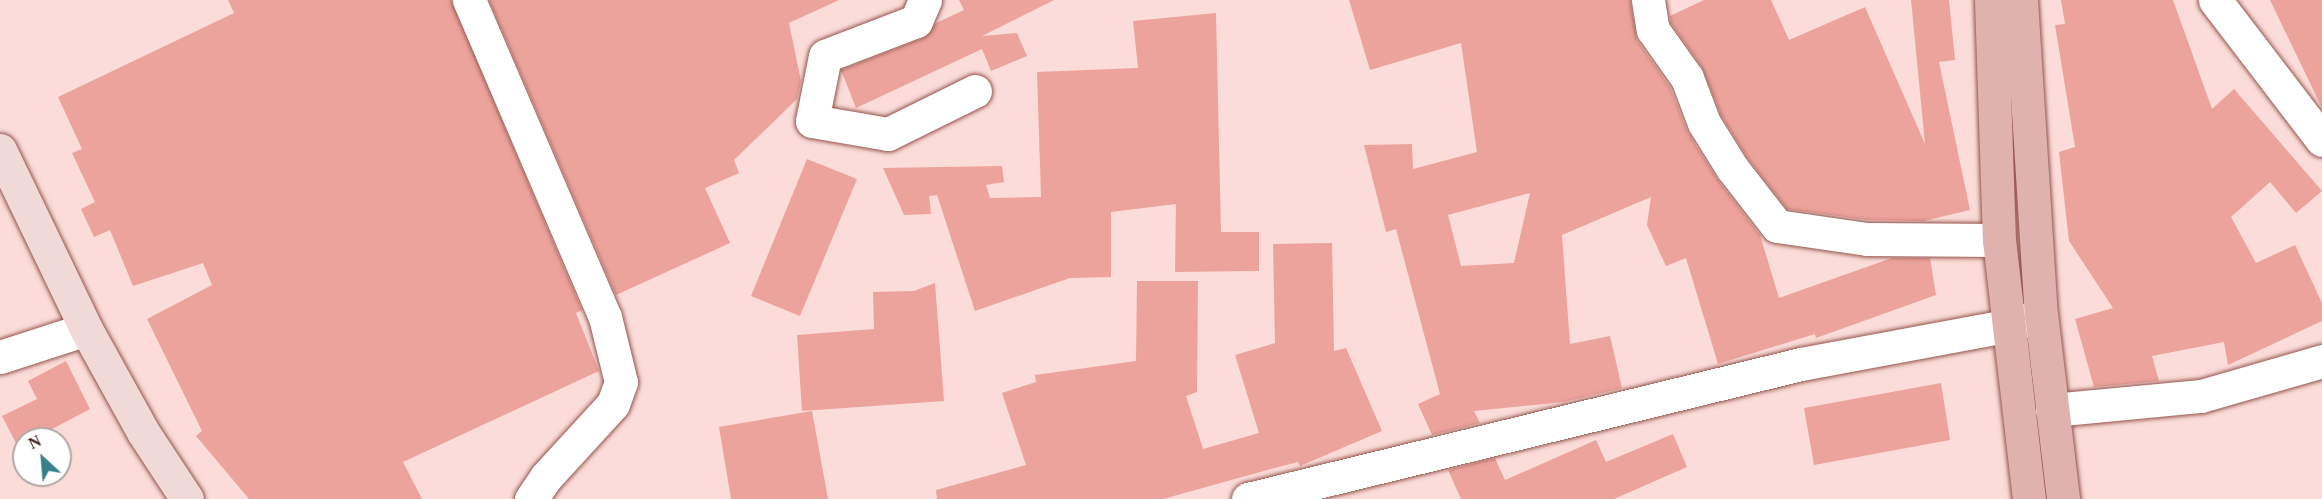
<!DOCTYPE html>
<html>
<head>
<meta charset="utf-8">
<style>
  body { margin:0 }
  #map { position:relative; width:2322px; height:499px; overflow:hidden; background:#fbdcd8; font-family:"Times New Roman",serif }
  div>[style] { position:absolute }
  .building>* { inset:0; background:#eca39b }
  .roads { filter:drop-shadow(0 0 2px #94544d) drop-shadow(0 0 2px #94544d) }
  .street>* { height:33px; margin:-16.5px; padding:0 16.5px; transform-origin:16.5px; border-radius:16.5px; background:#fff }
  .secondary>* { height:33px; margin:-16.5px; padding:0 16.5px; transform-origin:16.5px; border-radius:16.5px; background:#f0d9d6 }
  .primary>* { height:33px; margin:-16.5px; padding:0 16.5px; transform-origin:16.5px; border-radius:16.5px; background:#e0b2ad }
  span { translate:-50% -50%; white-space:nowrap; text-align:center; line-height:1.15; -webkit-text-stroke:5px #fff; paint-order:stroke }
  .north { position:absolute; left:12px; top:427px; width:60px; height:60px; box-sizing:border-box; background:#fff; border:2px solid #b3a7a6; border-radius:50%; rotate:334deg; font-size:16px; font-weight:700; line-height:24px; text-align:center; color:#402420 }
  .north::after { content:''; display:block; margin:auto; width:21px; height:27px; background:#388089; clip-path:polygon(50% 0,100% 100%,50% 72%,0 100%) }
</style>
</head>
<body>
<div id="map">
  <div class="building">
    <i style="clip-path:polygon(228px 0,451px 0,582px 310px,576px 313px,599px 371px,403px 462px,422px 499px,249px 499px,196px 436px,202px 431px,147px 319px,212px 285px,203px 263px,133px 286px,110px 230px,94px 237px,81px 209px,95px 202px,72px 153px,82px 149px,58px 97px,234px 13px)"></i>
    <i style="clip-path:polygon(489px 0,839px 0,789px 23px,801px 81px,797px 99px,734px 160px,739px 173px,705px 188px,730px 243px,616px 295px)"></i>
    <i style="clip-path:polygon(959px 0,1054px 0,982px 36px,1017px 33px,1027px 56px,991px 71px,982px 49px,856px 108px,841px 70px,923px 38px,936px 23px,964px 10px)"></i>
    <i style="clip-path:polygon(evenodd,1349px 0,1630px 0,1637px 40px,1670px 87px,1688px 133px,1717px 179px,1760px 235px,1779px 298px,1892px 258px,1930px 258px,1936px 295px,1816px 338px,1815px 334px,1718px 364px,1686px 258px,1666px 266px,1647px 225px,1651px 197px,1562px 235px,1570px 344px,1610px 336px,1622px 388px,1564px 402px,1474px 411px,1480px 423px,1432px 435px,1418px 404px,1440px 394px,1396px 229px,1386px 232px,1364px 145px,1412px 144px,1413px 169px,1477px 152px,1461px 43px,1370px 70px,1349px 0,1530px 193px,1514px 263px,1461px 266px,1448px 215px,1530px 193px)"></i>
    <i style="clip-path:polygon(1704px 0,1771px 0,1789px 40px,1865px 7px,1925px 144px,1911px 0,1949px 0,1955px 60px,1939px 62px,1970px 210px,1924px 221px,1868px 220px,1787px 209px,1747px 157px,1721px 115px,1702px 67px,1671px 23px,1670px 16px)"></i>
    <i style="clip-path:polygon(2061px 0,2173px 0,2212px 109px,2234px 89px,2322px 191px,2296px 213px,2270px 182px,2231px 217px,2256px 263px,2295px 245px,2322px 303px,2322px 321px,2228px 365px,2224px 342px,2152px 356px,2159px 381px,2094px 387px,2075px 319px,2113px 308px,2069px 241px,2059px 152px,2075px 147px,2055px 25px,2065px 24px)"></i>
    <i style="clip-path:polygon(2270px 0,2322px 0,2322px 108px)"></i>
    <i style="clip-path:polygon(1216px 13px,1221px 232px,1259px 232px,1259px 271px,1175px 272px,1176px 204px,1111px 212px,1111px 277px,1070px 278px,975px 311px,937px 195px,929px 196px,931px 214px,904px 215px,883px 168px,1002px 166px,1004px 182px,986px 185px,990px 198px,1041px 197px,1037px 72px,1138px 68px,1133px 21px)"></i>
    <i style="clip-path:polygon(807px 159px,857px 179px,800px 316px,751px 296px)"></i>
    <i style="clip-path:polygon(1332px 243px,1334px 351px,1346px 348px,1382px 431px,1300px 466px,1298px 462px,1271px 469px,1163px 499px,937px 499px,936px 490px,1026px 465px,1002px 393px,1036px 382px,1035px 375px,1136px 361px,1137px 281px,1198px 281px,1197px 392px,1186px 396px,1203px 449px,1259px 433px,1235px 355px,1275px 343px,1273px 244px)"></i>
    <i style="clip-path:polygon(935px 283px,944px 401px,802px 411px,797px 335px,874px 329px,873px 292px,914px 291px)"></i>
    <i style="clip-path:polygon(66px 361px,90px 409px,33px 439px,24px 439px,18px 447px,2px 416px,37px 399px,28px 381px)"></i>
    <i style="clip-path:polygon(1941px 383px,1950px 440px,1814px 465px,1804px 408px)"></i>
    <i style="clip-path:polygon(812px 411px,828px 499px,731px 499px,719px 427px)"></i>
    <i style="clip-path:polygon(1673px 434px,1687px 467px,1614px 499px,1461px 499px,1448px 470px,1495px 458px,1505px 480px,1596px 440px,1606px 462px)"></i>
  </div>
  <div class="roads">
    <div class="street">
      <i style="left:469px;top:0;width:345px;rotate:66.8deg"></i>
      <i style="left:605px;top:317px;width:67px;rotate:76.2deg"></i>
      <i style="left:621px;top:382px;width:23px;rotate:110deg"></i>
      <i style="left:613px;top:404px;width:99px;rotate:132.5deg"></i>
      <i style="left:546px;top:477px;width:27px;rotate:124deg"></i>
      <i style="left:925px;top:0;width:23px;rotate:113deg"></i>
      <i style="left:916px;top:21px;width:97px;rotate:159deg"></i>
      <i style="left:825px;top:56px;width:66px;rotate:101.3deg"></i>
      <i style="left:812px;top:121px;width:77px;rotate:9.7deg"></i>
      <i style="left:888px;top:134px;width:97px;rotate:-26.3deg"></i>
      <i style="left:1648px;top:0;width:30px;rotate:81deg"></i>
      <i style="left:1653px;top:30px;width:59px;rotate:54.7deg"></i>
      <i style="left:1687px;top:78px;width:48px;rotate:69.3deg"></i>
      <i style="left:1704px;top:123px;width:53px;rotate:58.1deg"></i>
      <i style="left:1732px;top:168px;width:73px;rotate:52.2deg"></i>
      <i style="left:1777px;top:226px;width:91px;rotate:8.2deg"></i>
      <i style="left:1867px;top:239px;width:132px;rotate:0.4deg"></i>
      <i style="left:2215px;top:0;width:176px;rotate:52.6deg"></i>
      <i style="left:0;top:357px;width:90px;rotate:-18deg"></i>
      <i style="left:2052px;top:410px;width:150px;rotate:-5.4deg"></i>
      <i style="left:2201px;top:396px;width:126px;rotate:-16.1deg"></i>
      <i style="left:1248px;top:499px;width:569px;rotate:-13.72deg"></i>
      <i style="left:1801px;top:364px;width:208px;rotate:-10.5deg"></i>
      <i style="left:2006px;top:326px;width:30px;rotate:-17deg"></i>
    </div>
    <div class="secondary">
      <i style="left:0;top:150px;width:199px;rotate:64.3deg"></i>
      <i style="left:86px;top:329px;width:118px;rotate:61deg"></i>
      <i style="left:143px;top:432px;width:80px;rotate:56.7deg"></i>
    </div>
    <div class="primary">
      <i style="left:1991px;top:0;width:240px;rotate:88.1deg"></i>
      <i style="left:1999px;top:240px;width:261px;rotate:83.4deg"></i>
      <i style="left:2021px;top:0;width:315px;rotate:86.4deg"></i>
      <i style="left:2041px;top:314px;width:186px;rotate:83.2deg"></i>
    </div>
  </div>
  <div class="north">N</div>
</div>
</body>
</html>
